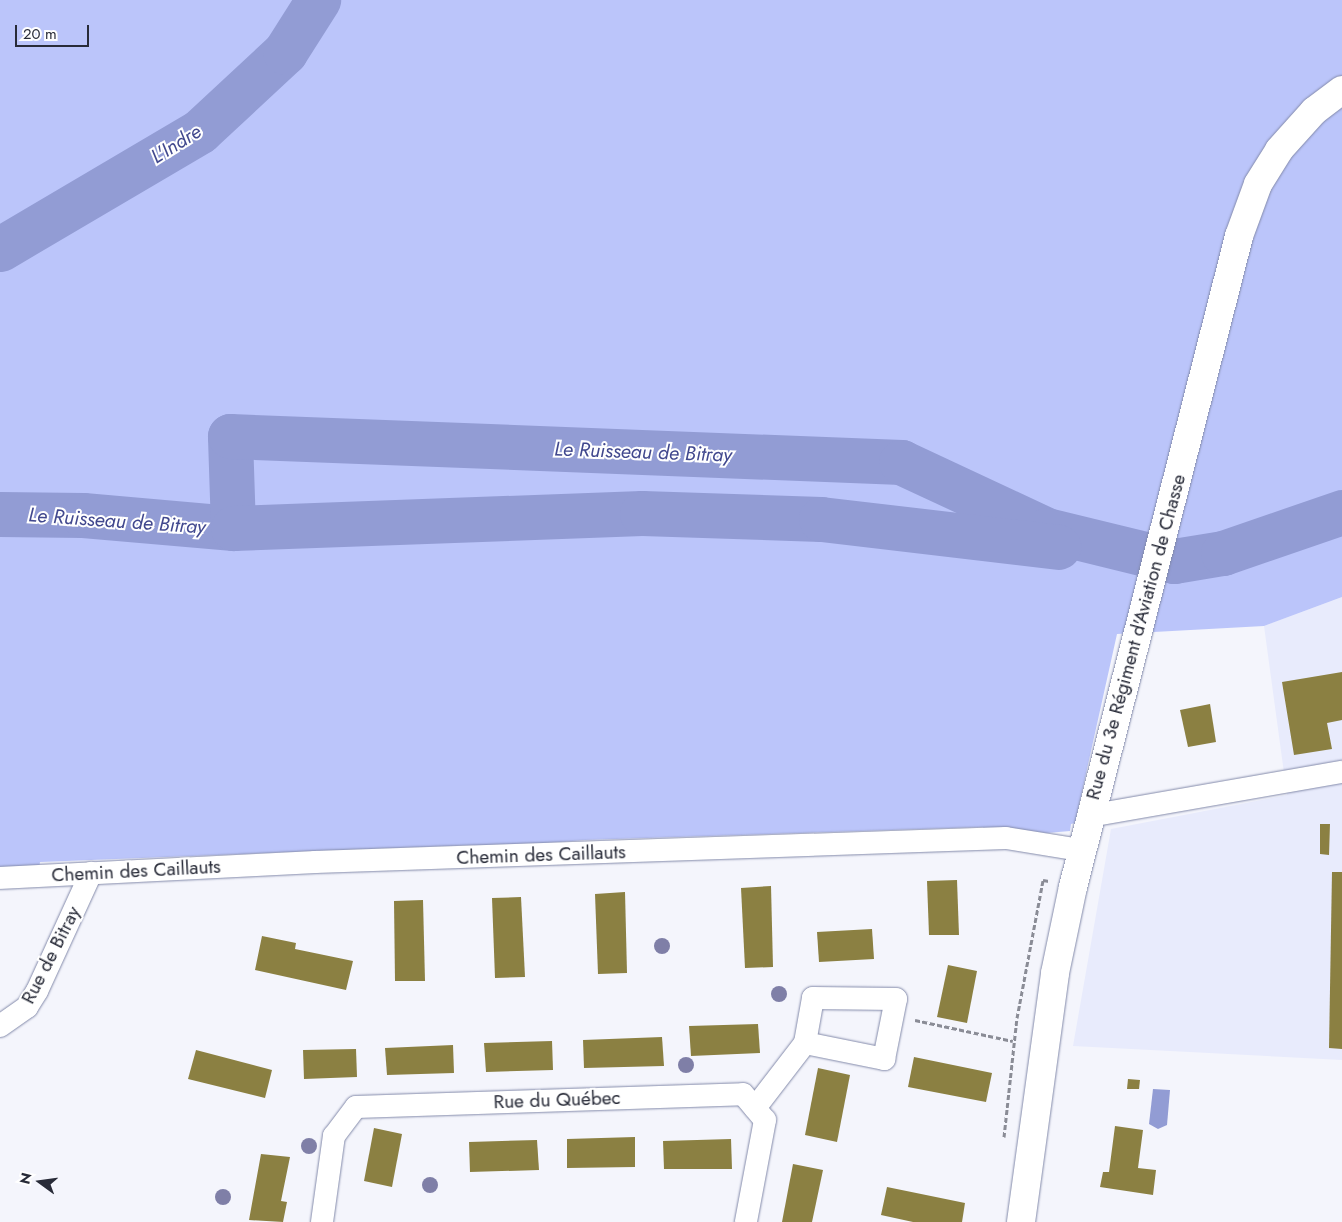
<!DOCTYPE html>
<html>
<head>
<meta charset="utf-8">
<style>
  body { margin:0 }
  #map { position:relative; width:1342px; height:1222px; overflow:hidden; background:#f4f5fc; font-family:Jost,sans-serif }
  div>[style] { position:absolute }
  .built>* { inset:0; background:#e8ebfc }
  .green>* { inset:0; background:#bbc5fa }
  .water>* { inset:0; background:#929cd4 }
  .river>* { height:45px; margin:-22.5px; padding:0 22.5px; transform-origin:22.5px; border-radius:22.5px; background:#929cd4 }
  .building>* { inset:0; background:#8b8042 }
  .path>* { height:3px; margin-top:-1.5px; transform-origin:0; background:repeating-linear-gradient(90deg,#8a8c96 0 5px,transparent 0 7.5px) }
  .roads { filter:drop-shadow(0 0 1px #838aaa) drop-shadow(0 0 1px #838aaa) }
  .street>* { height:22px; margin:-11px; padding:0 11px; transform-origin:11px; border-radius:11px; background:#fff }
  .secondary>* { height:28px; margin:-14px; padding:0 14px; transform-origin:14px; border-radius:14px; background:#fff }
  .trees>* { width:16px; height:16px; margin:-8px; border-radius:50%; background:#7f7fa7 }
  span { translate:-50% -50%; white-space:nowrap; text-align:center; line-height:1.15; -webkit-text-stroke:4px #fff; paint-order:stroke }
  .street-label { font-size:19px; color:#282b38 }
  .water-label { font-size:20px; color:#41488e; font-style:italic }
  .north { position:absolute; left:15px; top:1157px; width:50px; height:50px; -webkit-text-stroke:4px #fff; paint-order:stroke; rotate:284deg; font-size:14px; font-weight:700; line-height:20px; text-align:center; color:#282b38 }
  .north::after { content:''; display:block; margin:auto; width:18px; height:22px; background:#282b38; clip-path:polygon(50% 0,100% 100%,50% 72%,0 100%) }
  .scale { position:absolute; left:15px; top:25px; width:74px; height:22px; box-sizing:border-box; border:2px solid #282b38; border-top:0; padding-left:6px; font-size:15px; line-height:18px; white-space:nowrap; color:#282b38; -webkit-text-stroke:4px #fff; paint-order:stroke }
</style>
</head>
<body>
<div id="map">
  <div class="built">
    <i style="clip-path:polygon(1342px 597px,1342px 1060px,1073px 1046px,1111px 829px,1287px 795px,1264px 626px)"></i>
  </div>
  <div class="green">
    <i style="clip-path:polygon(0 0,1342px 0,1342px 597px,1264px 626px,1117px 634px,1075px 823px,1071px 824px,1070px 831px,1047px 833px,983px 829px,983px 827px,585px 840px,476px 849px,474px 845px,40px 862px,39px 869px,0 872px)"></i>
  </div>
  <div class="water">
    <i style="clip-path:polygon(1153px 1089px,1170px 1090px,1167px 1125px,1158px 1129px,1149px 1124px)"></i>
  </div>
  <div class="river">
    <i style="left:0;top:249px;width:232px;rotate:-30.5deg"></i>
    <i style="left:200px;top:131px;width:116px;rotate:-42.9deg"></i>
    <i style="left:285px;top:52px;width:62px;rotate:-57.6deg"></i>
    <i style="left:0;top:514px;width:83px;rotate:0.7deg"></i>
    <i style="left:83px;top:515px;width:151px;rotate:5deg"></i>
    <i style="left:233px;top:528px;width:92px;rotate:-91.9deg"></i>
    <i style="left:230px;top:436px;width:672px;rotate:2.22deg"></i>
    <i style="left:901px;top:462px;width:161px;rotate:25deg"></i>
    <i style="left:1047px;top:530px;width:131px;rotate:13.7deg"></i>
    <i style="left:1174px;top:561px;width:50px;rotate:-9.3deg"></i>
    <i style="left:1223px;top:553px;width:126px;rotate:-19deg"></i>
    <i style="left:233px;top:528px;width:409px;rotate:-2.1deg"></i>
    <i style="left:642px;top:513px;width:179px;rotate:1.9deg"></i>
    <i style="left:821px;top:519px;width:239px;rotate:6.7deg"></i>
  </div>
  <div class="building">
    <i style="clip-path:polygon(1342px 672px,1342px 720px,1327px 723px,1332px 749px,1294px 755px,1282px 682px)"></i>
    <i style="clip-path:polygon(1210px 704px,1216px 742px,1188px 747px,1180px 710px)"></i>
    <i style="clip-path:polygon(1320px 824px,1330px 824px,1329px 855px,1320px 854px)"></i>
    <i style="clip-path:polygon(1332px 872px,1342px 872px,1342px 1049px,1329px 1048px)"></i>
    <i style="clip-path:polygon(957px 880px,959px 935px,929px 935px,927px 881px)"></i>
    <i style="clip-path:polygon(771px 886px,773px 967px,745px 968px,741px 888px)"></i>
    <i style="clip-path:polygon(625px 892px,627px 973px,598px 974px,595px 894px)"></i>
    <i style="clip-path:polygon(521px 897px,525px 977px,495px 978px,492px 898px)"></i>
    <i style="clip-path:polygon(423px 900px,425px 981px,395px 981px,394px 901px)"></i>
    <i style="clip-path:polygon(872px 929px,874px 959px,819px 962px,817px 932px)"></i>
    <i style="clip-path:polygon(262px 936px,296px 943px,295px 949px,353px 961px,346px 990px,255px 970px)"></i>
    <i style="clip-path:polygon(948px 965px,977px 971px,967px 1023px,937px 1017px)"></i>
    <i style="clip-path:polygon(758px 1024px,760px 1053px,691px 1056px,689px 1026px)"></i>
    <i style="clip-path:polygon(662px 1037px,664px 1066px,584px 1068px,583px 1040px)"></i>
    <i style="clip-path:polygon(552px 1041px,553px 1070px,486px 1072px,484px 1043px)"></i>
    <i style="clip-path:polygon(453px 1045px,454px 1073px,387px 1075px,385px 1048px)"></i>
    <i style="clip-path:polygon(356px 1049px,357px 1077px,304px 1079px,303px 1050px)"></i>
    <i style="clip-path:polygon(196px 1050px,272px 1070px,265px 1098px,188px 1079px)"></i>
    <i style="clip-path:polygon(914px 1057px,992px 1073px,986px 1102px,908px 1087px)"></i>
    <i style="clip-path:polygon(818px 1068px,850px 1075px,837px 1142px,805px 1135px)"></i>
    <i style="clip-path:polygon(1128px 1079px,1140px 1080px,1139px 1089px,1127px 1089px)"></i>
    <i style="clip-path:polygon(1115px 1126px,1143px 1130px,1138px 1168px,1156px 1170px,1153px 1195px,1100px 1187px,1103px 1172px,1109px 1172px)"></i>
    <i style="clip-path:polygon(374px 1128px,402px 1134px,392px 1187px,364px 1181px)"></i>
    <i style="clip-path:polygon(635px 1137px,635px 1167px,567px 1168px,567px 1139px)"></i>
    <i style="clip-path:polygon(731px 1139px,732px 1169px,664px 1169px,663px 1141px)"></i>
    <i style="clip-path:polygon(537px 1140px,539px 1170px,470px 1172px,469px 1142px)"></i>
    <i style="clip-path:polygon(261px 1154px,290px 1157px,281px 1201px,287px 1202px,283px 1222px,249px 1220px)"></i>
    <i style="clip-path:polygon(793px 1164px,823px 1170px,812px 1222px,782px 1222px)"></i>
    <i style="clip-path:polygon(887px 1187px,965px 1203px,962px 1222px,913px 1222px,881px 1215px)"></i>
  </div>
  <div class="path">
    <i style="left:915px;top:1020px;width:100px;rotate:12.1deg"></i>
    <i style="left:1004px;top:1137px;width:120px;rotate:-83.8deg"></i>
    <i style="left:1017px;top:1018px;width:140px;rotate:-79.3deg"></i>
    <i style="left:1043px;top:880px;width:6px;rotate:9deg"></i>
  </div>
  <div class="roads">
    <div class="street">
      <i style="left:1089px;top:816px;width:257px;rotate:-9.9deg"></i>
      <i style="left:0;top:878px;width:315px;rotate:-2.9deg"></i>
      <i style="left:315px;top:862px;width:691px;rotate:-1.99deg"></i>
      <i style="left:1006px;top:838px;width:76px;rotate:9.1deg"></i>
      <i style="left:0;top:1026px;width:33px;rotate:-35deg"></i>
      <i style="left:27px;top:1007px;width:19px;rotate:-58deg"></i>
      <i style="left:37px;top:991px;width:130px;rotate:-65.4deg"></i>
      <i style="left:755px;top:1108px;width:82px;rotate:-52.4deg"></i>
      <i style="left:805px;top:1043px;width:81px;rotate:11.4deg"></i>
      <i style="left:884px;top:1059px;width:61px;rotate:-78.7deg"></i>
      <i style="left:896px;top:999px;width:83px;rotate:-179.3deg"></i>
      <i style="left:813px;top:998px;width:46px;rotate:100.1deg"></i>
      <i style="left:322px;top:1222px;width:87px;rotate:-82.1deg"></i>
      <i style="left:334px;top:1136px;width:36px;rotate:-53deg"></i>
      <i style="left:356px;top:1107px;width:387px;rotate:-1.9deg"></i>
      <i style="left:743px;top:1094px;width:34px;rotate:50deg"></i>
      <i style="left:765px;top:1120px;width:104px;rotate:100.6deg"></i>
    </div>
    <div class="secondary">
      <i style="left:1021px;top:1222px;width:251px;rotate:-82.2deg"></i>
      <i style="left:1055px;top:973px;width:88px;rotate:-78.2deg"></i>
      <i style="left:1073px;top:887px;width:672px;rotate:-75.69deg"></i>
      <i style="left:1239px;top:236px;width:55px;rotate:-69.9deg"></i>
      <i style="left:1258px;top:184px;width:40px;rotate:-58deg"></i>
      <i style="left:1279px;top:150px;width:52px;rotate:-48.1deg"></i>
      <i style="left:1314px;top:111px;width:35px;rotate:-37deg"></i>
    </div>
  </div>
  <div class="trees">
    <i style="left:662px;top:946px"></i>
    <i style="left:779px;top:994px"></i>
    <i style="left:686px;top:1065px"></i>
    <i style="left:309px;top:1146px"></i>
    <i style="left:430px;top:1185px"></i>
    <i style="left:223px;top:1197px"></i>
  </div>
  <div class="street-label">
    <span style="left:1136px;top:637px;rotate:-75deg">Rue du 3e Régiment d'Aviation de Chasse</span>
    <span style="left:541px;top:855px;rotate:-2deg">Chemin des Caillauts</span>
    <span style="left:136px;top:871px;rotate:-3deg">Chemin des Caillauts</span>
    <span style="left:51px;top:955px;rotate:-63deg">Rue de Bitray</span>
    <span style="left:557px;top:1100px;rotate:-2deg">Rue du Québec</span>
  </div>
  <div class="water-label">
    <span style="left:176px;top:144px;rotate:-32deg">L'Indre</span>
    <span style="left:643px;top:452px;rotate:2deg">Le Ruisseau de Bitray</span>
    <span style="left:117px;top:521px;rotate:4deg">Le Ruisseau de Bitray</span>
  </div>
  <div class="north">N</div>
  <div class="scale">20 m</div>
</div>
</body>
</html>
